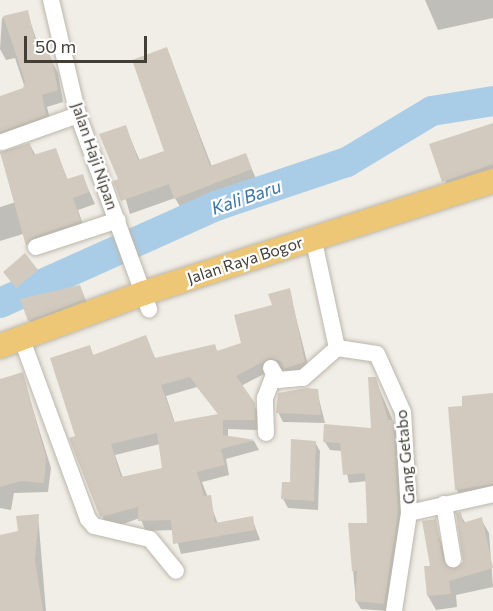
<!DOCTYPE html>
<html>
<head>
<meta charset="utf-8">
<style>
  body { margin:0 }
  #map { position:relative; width:493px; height:611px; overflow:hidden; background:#f1eee7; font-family:Commissioner,sans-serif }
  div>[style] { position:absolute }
  .shadow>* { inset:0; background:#0003 }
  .river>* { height:30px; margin:-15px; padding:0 15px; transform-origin:15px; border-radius:15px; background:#aacde7 }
  .building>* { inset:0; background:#d2cabe }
  .roads { filter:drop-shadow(0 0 2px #bcb6ab) drop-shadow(0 0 2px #bcb6ab) }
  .minor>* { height:16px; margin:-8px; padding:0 8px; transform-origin:8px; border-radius:8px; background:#fff }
  .highway>* { height:24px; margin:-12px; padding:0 12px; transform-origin:12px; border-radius:12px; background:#edc776 }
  span { translate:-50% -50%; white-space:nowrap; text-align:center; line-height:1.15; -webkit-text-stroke:4.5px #fff; paint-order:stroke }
  .street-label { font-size:16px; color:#433f37 }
  .water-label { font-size:18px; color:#3d76a3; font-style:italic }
  .scale { position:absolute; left:24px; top:36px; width:123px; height:27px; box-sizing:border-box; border:3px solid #433f37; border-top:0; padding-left:8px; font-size:18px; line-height:21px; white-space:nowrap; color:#433f37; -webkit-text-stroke:4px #fff; paint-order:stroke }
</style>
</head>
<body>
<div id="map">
  <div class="shadow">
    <i style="clip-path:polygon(425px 0,493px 0,493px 18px,438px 30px)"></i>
    <i style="clip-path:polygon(27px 12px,40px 50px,45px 48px,58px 73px,63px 102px,47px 107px,52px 127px,0 148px,0 98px,25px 88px,15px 58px,6px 60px,0 49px,2px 18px)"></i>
    <i style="clip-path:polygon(167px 49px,212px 167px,245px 154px,258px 183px,183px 212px,175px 198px,130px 214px,120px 180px,125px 126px,140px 161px,166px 152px)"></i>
    <i style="clip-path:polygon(493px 125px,493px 178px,449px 190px,431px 145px)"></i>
    <i style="clip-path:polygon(30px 145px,36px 156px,55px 149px,68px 180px,82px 175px,95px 204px,78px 210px,86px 233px,31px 248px,23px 234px,0 241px,0 257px,0 207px,16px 202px,0 152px)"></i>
    <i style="clip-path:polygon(25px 255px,43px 280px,23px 296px,7px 270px)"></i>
    <i style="clip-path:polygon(80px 286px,89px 308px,34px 328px,29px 320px)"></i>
    <i style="clip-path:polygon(evenodd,289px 290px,310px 373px,291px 379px,277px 367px,241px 386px,260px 415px,260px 430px,228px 429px,228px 437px,254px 441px,259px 450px,226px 459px,229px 475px,202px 482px,218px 524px,252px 518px,260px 540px,181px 554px,174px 530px,146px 531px,140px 518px,112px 528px,105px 524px,77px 437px,89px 347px,94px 356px,145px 337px,156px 360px,214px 346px,218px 352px,243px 344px,289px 290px,197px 387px,219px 415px,175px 423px,166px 396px,197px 387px,289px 290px,160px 444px,164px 469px,123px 478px,115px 455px,160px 444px)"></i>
    <i style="clip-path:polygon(22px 374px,51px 468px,48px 492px,14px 493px,11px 510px,0 508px,0 381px)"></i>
    <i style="clip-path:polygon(375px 379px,397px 430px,402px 522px,389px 611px,361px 609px,356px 601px,353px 570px,368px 525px,367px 481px,349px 483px,342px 451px,330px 450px,325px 442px,372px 430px)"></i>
    <i style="clip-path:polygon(317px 391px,325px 423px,283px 422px,278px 412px)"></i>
    <i style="clip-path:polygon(493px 395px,493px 501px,464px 503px,457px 490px,464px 407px)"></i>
    <i style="clip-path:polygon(315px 442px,320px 451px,318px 510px,288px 508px,283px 499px)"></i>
    <i style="clip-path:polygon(460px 514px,466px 524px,481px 519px,489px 533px,493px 587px,456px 595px,457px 607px,436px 610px,428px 596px,425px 567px,432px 567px,435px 521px,449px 571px,465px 563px)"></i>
    <i style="clip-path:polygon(38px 515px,46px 611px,0 611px,0 537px,19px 532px)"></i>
  </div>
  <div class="river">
    <i style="left:0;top:303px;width:237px;rotate:-24.2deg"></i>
    <i style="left:216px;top:206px;width:138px;rotate:-18.6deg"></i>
    <i style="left:347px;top:162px;width:99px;rotate:-31deg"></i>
    <i style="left:432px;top:111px;width:62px;rotate:-9.3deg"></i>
  </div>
  <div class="building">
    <i style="clip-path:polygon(28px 10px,37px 49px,46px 46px,52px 60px,58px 90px,42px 95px,46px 115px,0 132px,0 96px,23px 88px,25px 81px,3px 16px)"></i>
    <i style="clip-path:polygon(167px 47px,210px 166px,246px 153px,252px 169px,174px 199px,169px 184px,121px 201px,113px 181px,118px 179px,99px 134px,126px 125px,138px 160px,164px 151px,132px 60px)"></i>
    <i style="clip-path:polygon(493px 123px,493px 164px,442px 182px,429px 144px)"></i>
    <i style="clip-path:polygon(30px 143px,33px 155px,56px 148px,67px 179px,83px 174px,89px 192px,73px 198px,81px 221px,33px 237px,26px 246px,0 152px)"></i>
    <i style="clip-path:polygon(25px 253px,38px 270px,16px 288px,3px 272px)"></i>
    <i style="clip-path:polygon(80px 285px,85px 299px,28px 321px,20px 299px)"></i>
    <i style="clip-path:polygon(evenodd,290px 288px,305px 362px,284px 369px,281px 361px,270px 358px,236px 376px,255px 403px,255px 420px,223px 420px,223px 435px,255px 440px,221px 449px,225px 465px,197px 472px,204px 496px,211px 495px,215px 523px,253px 516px,255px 530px,173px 544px,171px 520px,138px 521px,138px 507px,100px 517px,69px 438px,75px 436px,50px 358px,90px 345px,93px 355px,146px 335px,155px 358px,215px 344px,217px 351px,241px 343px,234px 315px,272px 305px,268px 294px,290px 288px,190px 377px,218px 414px,174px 422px,161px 385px,190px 377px,290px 288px,157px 433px,162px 468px,121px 477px,111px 444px,157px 433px)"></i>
    <i style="clip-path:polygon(23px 372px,46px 458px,44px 483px,21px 481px,0 487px,0 379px)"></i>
    <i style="clip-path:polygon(368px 377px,376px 377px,388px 420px,393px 420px,398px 513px,384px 604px,355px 601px,357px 571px,352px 571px,348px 523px,367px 523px,365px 473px,343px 475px,340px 443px,323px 442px,324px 424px,371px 428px)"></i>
    <i style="clip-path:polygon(306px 388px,318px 389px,321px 415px,276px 413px,278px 393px)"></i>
    <i style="clip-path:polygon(493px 393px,493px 484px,455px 490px,448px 407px,462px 406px,462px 396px)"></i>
    <i style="clip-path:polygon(291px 439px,316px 441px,314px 501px,281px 499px,282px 482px,290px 482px)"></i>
    <i style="clip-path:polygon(461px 512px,463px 523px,482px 517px,493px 568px,449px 581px,451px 594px,427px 596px,424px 566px,430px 566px,422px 521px,436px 519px,443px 561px,455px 569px,463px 562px,456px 513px)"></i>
    <i style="clip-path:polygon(39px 514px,35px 560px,43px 611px,0 611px,0 535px,18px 531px,16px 516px)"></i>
  </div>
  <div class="roads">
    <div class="minor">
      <i style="left:51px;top:0;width:118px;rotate:76.8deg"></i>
      <i style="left:78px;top:115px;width:207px;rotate:69.9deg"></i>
      <i style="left:2px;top:142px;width:81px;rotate:-19.6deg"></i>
      <i style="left:313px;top:237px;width:114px;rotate:77.8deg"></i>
      <i style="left:337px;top:348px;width:40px;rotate:8.5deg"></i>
      <i style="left:377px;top:354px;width:64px;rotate:65.9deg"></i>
      <i style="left:403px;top:412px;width:101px;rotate:86.6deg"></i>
      <i style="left:409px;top:513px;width:99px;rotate:98.7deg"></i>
      <i style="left:36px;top:247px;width:86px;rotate:-18.2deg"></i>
      <i style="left:21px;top:337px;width:194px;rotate:69.8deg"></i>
      <i style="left:88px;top:519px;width:9px;rotate:49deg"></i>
      <i style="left:94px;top:526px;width:57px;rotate:13.1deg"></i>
      <i style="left:150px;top:539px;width:41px;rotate:50.9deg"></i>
      <i style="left:271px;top:368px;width:14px;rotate:60deg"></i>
      <i style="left:278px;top:380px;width:25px;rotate:-5deg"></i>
      <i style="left:303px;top:378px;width:45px;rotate:-41.4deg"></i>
      <i style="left:266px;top:433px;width:35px;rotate:-92deg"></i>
      <i style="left:265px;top:398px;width:22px;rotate:-69deg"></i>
      <i style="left:444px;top:504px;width:56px;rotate:80.7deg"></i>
      <i style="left:409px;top:513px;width:86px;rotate:-12.7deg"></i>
    </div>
    <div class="highway">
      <i style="left:0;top:346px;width:153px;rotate:-20.2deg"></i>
      <i style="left:144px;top:293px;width:367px;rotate:-17.8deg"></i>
    </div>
  </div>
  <div class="street-label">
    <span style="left:95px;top:156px;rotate:71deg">Jalan Haji Nipan</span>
    <span style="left:245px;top:260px;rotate:-18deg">Jalan Raya Bogor</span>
    <span style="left:405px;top:457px;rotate:-95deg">Gang Getabo</span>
  </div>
  <div class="water-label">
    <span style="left:246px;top:197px;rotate:-19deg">Kali Baru</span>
  </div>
  <div class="scale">50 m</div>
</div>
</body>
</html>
